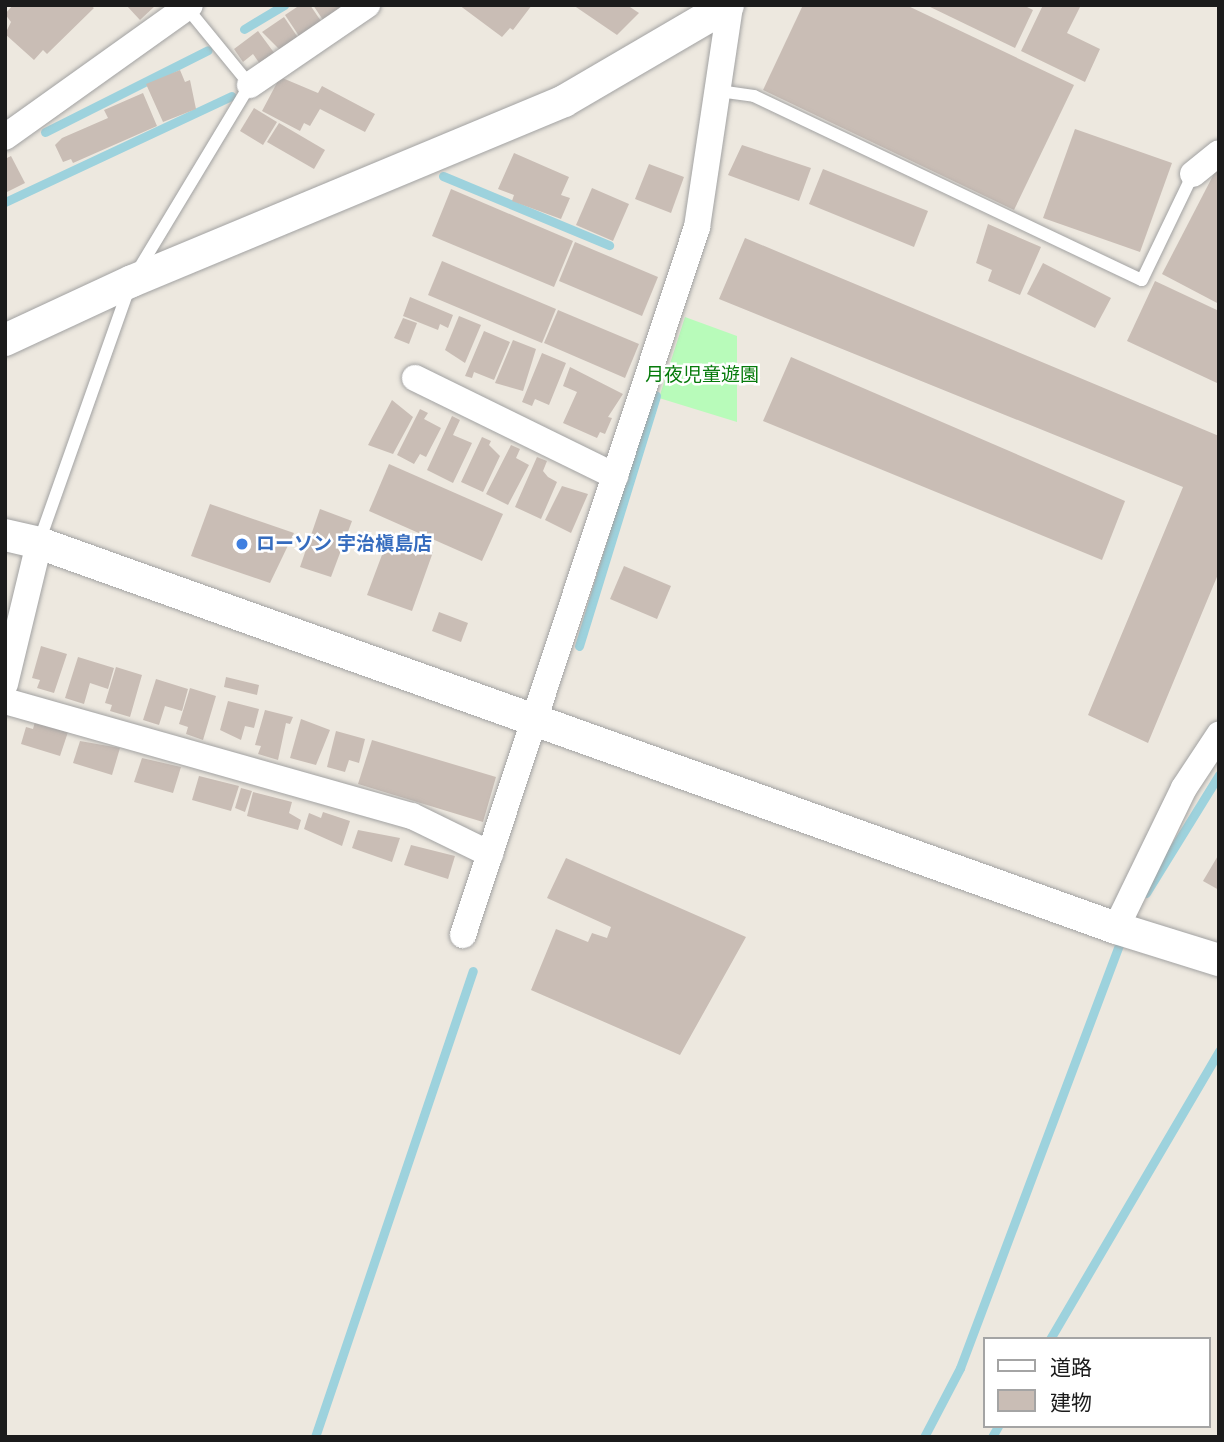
<!DOCTYPE html>
<html>
<head>
<meta charset="utf-8">
<style>
  body { margin:0 }
  #map { position:relative; width:1224px; height:1442px; overflow:hidden; background:#ede8df; font-family:Helvetica,"Noto Sans JP",sans-serif }
  div>[style] { position:absolute }
  .park>* { inset:0; background:#b8fbba }
  .stream>* { height:9px; margin:-4.5px; padding:0 4.5px; transform-origin:4.5px; border-radius:4.5px; background:#9dd2dd }
  .building>* { inset:0; background:#c9bdb5 }
  .roads { filter:drop-shadow(0 0 2px #a2a2a2) drop-shadow(0 0 2px #a2a2a2) }
  .service>* { height:12px; margin:-6px; padding:0 6px; transform-origin:6px; border-radius:6px; background:#fff }
  .minor>* { height:26px; margin:-13px; padding:0 13px; transform-origin:13px; border-radius:13px; background:#fff }
  .tertiary>* { height:32px; margin:-16px; padding:0 16px; transform-origin:16px; border-radius:16px; background:#fff }
  .dots>* { width:19px; height:19px; translate:-50% -50%; box-sizing:border-box; border:4px solid #fff; border-radius:50% }
  span { translate:-50% -50%; white-space:nowrap; text-align:center; line-height:1.15; -webkit-text-stroke:5px #fff; paint-order:stroke }
  .park-label { font-size:19px; color:#067b0b }
  .shop-label { font-size:19px; color:#366cbe; font-weight:700 }
  .left { translate:0 -50%; text-align:left }
  .frame { position:absolute; inset:0; border:7px solid #1b1b1b; pointer-events:none }
  .legend { position:absolute; left:983px; top:1337px; width:228px; height:91px; box-sizing:border-box; background:#fff; border:2px solid #a4a4a4; margin:0; padding:9px 12px; list-style:none; font-size:21px; color:#1b1b1b }
  .legend li { display:flex; align-items:center; gap:14px; height:35px }
  .legend b { width:35px; border:2px solid #a4a4a4 }
</style>
</head>
<body>
<div id="map">
  <div class="park">
    <i style="clip-path:polygon(685px 317px,737px 336px,737px 422px,659px 398px)"></i>
  </div>
  <div class="stream">
    <i style="left:244px;top:29px;width:47px;rotate:-31deg"></i>
    <i style="left:45px;top:132px;width:182px;rotate:-26.7deg"></i>
    <i style="left:443px;top:176px;width:180px;rotate:22.6deg"></i>
    <i style="left:5px;top:202px;width:250px;rotate:-25.1deg"></i>
    <i style="left:579px;top:646px;width:262px;rotate:-72.9deg"></i>
    <i style="left:1146px;top:893px;width:139px;rotate:-58.3deg"></i>
    <i style="left:1050px;top:1339px;width:334px;rotate:-59.6deg"></i>
    <i style="left:315px;top:1437px;width:492px;rotate:-71.3deg"></i>
    <i style="left:924px;top:1437px;width:78px;rotate:-62.4deg"></i>
    <i style="left:960px;top:1368px;width:461px;rotate:-69.4deg"></i>
    <i style="left:992px;top:1437px;width:13px;rotate:-61deg"></i>
  </div>
  <div class="building">
    <i style="clip-path:polygon(13px 5px,90px 5px,94px 8px,47px 54px,43px 50px,34px 60px,5px 34px,11px 22px,5px 14px)"></i>
    <i style="clip-path:polygon(126px 5px,156px 5px,140px 20px)"></i>
    <i style="clip-path:polygon(300px 5px,310px 5px,323px 24px,301px 39px,285px 15px)"></i>
    <i style="clip-path:polygon(313px 5px,338px 5px,340px 8px,323px 20px)"></i>
    <i style="clip-path:polygon(459px 5px,532px 5px,513px 30px,510px 28px,502px 37px)"></i>
    <i style="clip-path:polygon(573px 5px,627px 5px,639px 13px,617px 35px)"></i>
    <i style="clip-path:polygon(803px 5px,906px 5px,1074px 85px,1014px 210px,763px 90px)"></i>
    <i style="clip-path:polygon(926px 5px,1023px 5px,1033px 10px,1015px 48px)"></i>
    <i style="clip-path:polygon(1043px 5px,1081px 5px,1067px 33px,1100px 49px,1085px 82px,1021px 51px)"></i>
    <i style="clip-path:polygon(284px 17px,301px 42px,284px 54px,262px 32px)"></i>
    <i style="clip-path:polygon(258px 31px,275px 54px,260px 64px,253px 54px,243px 62px,234px 49px)"></i>
    <i style="clip-path:polygon(180px 70px,185px 82px,190px 80px,196px 109px,163px 122px,146px 84px)"></i>
    <i style="clip-path:polygon(280px 77px,318px 93px,322px 86px,375px 114px,365px 132px,320px 109px,310px 126px,304px 123px,300px 131px,262px 111px)"></i>
    <i style="clip-path:polygon(143px 93px,157px 126px,73px 163px,71px 159px,63px 162px,55px 145px,62px 138px,108px 118px,104px 110px)"></i>
    <i style="clip-path:polygon(254px 108px,277px 122px,263px 145px,240px 131px)"></i>
    <i style="clip-path:polygon(279px 123px,325px 150px,314px 169px,267px 142px)"></i>
    <i style="clip-path:polygon(1075px 129px,1172px 163px,1140px 252px,1043px 218px)"></i>
    <i style="clip-path:polygon(742px 145px,811px 168px,799px 201px,728px 175px)"></i>
    <i style="clip-path:polygon(514px 153px,569px 177px,561px 195px,570px 198px,561px 219px,512px 201px,514px 195px,498px 189px)"></i>
    <i style="clip-path:polygon(11px 156px,25px 183px,5px 193px,5px 159px)"></i>
    <i style="clip-path:polygon(649px 164px,684px 177px,671px 213px,635px 199px)"></i>
    <i style="clip-path:polygon(1219px 164px,1219px 304px,1162px 274px)"></i>
    <i style="clip-path:polygon(823px 169px,928px 211px,914px 247px,809px 204px)"></i>
    <i style="clip-path:polygon(592px 188px,629px 204px,613px 241px,576px 225px)"></i>
    <i style="clip-path:polygon(451px 189px,573px 241px,554px 287px,432px 236px)"></i>
    <i style="clip-path:polygon(988px 224px,1041px 247px,1020px 295px,988px 281px,992px 270px,976px 263px)"></i>
    <i style="clip-path:polygon(745px 238px,1219px 436px,1219px 572px,1148px 743px,1088px 715px,1183px 487px,719px 299px)"></i>
    <i style="clip-path:polygon(575px 242px,658px 277px,642px 316px,559px 281px)"></i>
    <i style="clip-path:polygon(442px 261px,556px 309px,542px 343px,428px 295px)"></i>
    <i style="clip-path:polygon(1043px 263px,1111px 298px,1095px 328px,1027px 294px)"></i>
    <i style="clip-path:polygon(1155px 281px,1219px 311px,1217px 383px,1127px 341px)"></i>
    <i style="clip-path:polygon(410px 297px,453px 315px,448px 328px,440px 324px,438px 330px,403px 316px)"></i>
    <i style="clip-path:polygon(558px 310px,639px 344px,625px 378px,544px 343px)"></i>
    <i style="clip-path:polygon(459px 316px,481px 325px,465px 363px,445px 350px)"></i>
    <i style="clip-path:polygon(403px 318px,417px 323px,409px 344px,394px 338px)"></i>
    <i style="clip-path:polygon(484px 331px,510px 342px,494px 380px,474px 372px,472px 378px,465px 376px)"></i>
    <i style="clip-path:polygon(513px 340px,536px 349px,523px 391px,495px 383px)"></i>
    <i style="clip-path:polygon(542px 353px,566px 363px,549px 405px,535px 399px,532px 406px,522px 402px)"></i>
    <i style="clip-path:polygon(791px 357px,1125px 501px,1102px 560px,763px 421px)"></i>
    <i style="clip-path:polygon(570px 367px,623px 394px,608px 417px,612px 418px,605px 434px,600px 432px,597px 438px,563px 423px,577px 392px,563px 386px)"></i>
    <i style="clip-path:polygon(392px 400px,413px 417px,393px 454px,368px 445px)"></i>
    <i style="clip-path:polygon(420px 409px,428px 413px,424px 419px,441px 428px,426px 457px,420px 454px,414px 464px,397px 455px)"></i>
    <i style="clip-path:polygon(452px 416px,460px 420px,453px 435px,472px 443px,453px 483px,427px 470px)"></i>
    <i style="clip-path:polygon(482px 437px,491px 441px,489px 445px,500px 456px,483px 492px,461px 482px)"></i>
    <i style="clip-path:polygon(511px 445px,520px 449px,516px 458px,529px 465px,508px 505px,486px 494px)"></i>
    <i style="clip-path:polygon(537px 457px,547px 461px,543px 471px,548px 477px,557px 482px,541px 519px,515px 507px)"></i>
    <i style="clip-path:polygon(389px 464px,503px 514px,482px 561px,369px 511px)"></i>
    <i style="clip-path:polygon(562px 486px,588px 494px,571px 533px,545px 520px)"></i>
    <i style="clip-path:polygon(210px 504px,294px 533px,270px 583px,191px 556px)"></i>
    <i style="clip-path:polygon(320px 509px,352px 521px,331px 577px,300px 567px)"></i>
    <i style="clip-path:polygon(389px 536px,433px 552px,412px 611px,367px 595px)"></i>
    <i style="clip-path:polygon(624px 566px,671px 586px,657px 619px,610px 599px)"></i>
    <i style="clip-path:polygon(439px 612px,468px 623px,461px 642px,432px 631px)"></i>
    <i style="clip-path:polygon(41px 646px,67px 654px,54px 693px,37px 688px,40px 680px,32px 678px)"></i>
    <i style="clip-path:polygon(78px 657px,114px 668px,108px 689px,90px 683px,84px 704px,65px 698px)"></i>
    <i style="clip-path:polygon(116px 667px,142px 675px,130px 717px,110px 711px,112px 705px,105px 703px)"></i>
    <i style="clip-path:polygon(226px 677px,259px 685px,257px 695px,224px 687px)"></i>
    <i style="clip-path:polygon(156px 679px,188px 689px,182px 711px,165px 706px,159px 725px,143px 720px)"></i>
    <i style="clip-path:polygon(190px 688px,216px 696px,203px 740px,186px 734px,188px 727px,179px 724px)"></i>
    <i style="clip-path:polygon(228px 701px,259px 709px,254px 728px,245px 726px,241px 740px,220px 730px)"></i>
    <i style="clip-path:polygon(265px 710px,293px 717px,290px 724px,286px 723px,278px 760px,258px 754px,261px 746px,255px 745px)"></i>
    <i style="clip-path:polygon(301px 719px,330px 730px,316px 765px,290px 758px)"></i>
    <i style="clip-path:polygon(35px 722px,68px 732px,60px 756px,21px 744px,26px 727px,33px 729px)"></i>
    <i style="clip-path:polygon(336px 731px,365px 739px,359px 763px,349px 760px,345px 772px,327px 767px)"></i>
    <i style="clip-path:polygon(372px 740px,496px 777px,483px 822px,358px 784px)"></i>
    <i style="clip-path:polygon(80px 741px,120px 748px,112px 775px,73px 763px)"></i>
    <i style="clip-path:polygon(142px 758px,181px 767px,173px 793px,134px 782px)"></i>
    <i style="clip-path:polygon(199px 776px,239px 786px,231px 811px,192px 800px)"></i>
    <i style="clip-path:polygon(241px 788px,252px 791px,245px 812px,235px 808px)"></i>
    <i style="clip-path:polygon(253px 792px,292px 802px,289px 813px,301px 820px,298px 830px,247px 816px)"></i>
    <i style="clip-path:polygon(323px 812px,350px 821px,342px 846px,304px 829px,309px 813px,321px 818px)"></i>
    <i style="clip-path:polygon(358px 830px,400px 838px,392px 862px,352px 848px)"></i>
    <i style="clip-path:polygon(411px 845px,455px 856px,448px 879px,404px 865px)"></i>
    <i style="clip-path:polygon(1219px 854px,1219px 890px,1203px 881px)"></i>
    <i style="clip-path:polygon(566px 858px,746px 937px,680px 1055px,531px 990px,556px 929px,588px 942px,592px 933px,607px 938px,611px 927px,547px 898px)"></i>
  </div>
  <div class="roads">
    <div class="service">
      <i style="left:719px;top:91px;width:35px;rotate:8deg"></i>
      <i style="left:754px;top:96px;width:429px;rotate:25.4deg"></i>
      <i style="left:1142px;top:280px;width:118px;rotate:-64.3deg"></i>
      <i style="left:137px;top:272px;width:218px;rotate:-58.9deg"></i>
      <i style="left:250px;top:85px;width:99px;rotate:-129.3deg"></i>
      <i style="left:39px;top:542px;width:269px;rotate:-70.5deg"></i>
    </div>
    <div class="minor">
      <i style="left:250px;top:85px;width:142px;rotate:-34.4deg"></i>
      <i style="left:5px;top:137px;width:227px;rotate:-35.5deg"></i>
      <i style="left:1193px;top:174px;width:33px;rotate:-39deg"></i>
      <i style="left:415px;top:378px;width:223px;rotate:26.1deg"></i>
      <i style="left:5px;top:684px;width:145px;rotate:-76.4deg"></i>
      <i style="left:5px;top:701px;width:423px;rotate:15.8deg"></i>
      <i style="left:412px;top:816px;width:87px;rotate:26deg"></i>
      <i style="left:1116px;top:928px;width:156px;rotate:-64.1deg"></i>
      <i style="left:1184px;top:788px;width:64px;rotate:-56.6deg"></i>
      <i style="left:463px;top:935px;width:746px;rotate:-71.71deg"></i>
      <i style="left:697px;top:227px;width:224px;rotate:-81.5deg"></i>
    </div>
    <div class="tertiary">
      <i style="left:5px;top:340px;width:140px;rotate:-24.9deg"></i>
      <i style="left:132px;top:281px;width:468px;rotate:-22.6deg"></i>
      <i style="left:564px;top:101px;width:190px;rotate:-30.3deg"></i>
      <i style="left:5px;top:535px;width:35px;rotate:13deg"></i>
      <i style="left:39px;top:543px;width:1144px;rotate:19.67deg"></i>
      <i style="left:1116px;top:928px;width:108px;rotate:17.3deg"></i>
    </div>
  </div>
  <div class="dots">
    <i style="left:242px;top:544px;background:#3f7fe0"></i>
  </div>
  <div class="park-label">
    <span style="left:702px;top:375px">月夜児童遊園</span>
  </div>
  <div class="shop-label">
    <span class="left" style="left:256px;top:544px">ローソン 宇治槇島店</span>
  </div>
  <div class="frame"></div>
  <ul class="legend">
  <li><b style="height:9px;background:#fff"></b>道路</li>
  <li><b style="height:19px;background:#c9bdb5"></b>建物</li>
  </ul>
</div>
</body>
</html>
